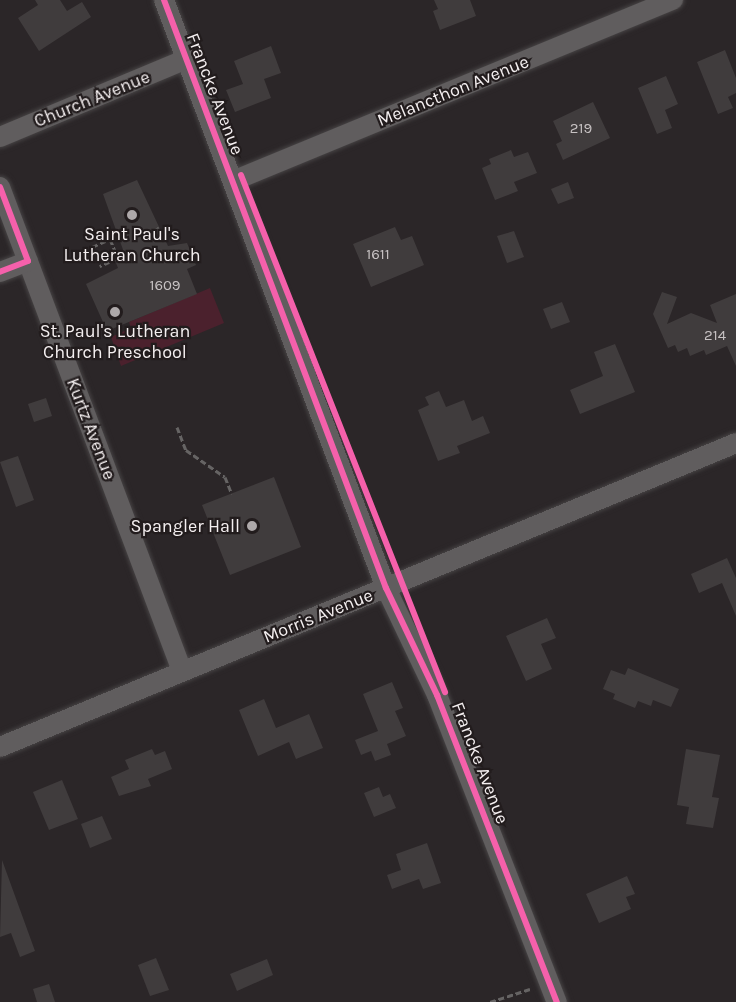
<!DOCTYPE html>
<html>
<head>
<meta charset="utf-8">
<style>
  body { margin:0 }
  #map { position:relative; width:736px; height:1002px; overflow:hidden; background:#2b2628; font-family:Karla,sans-serif }
  div>[style] { position:absolute }
  .green>* { inset:0; background:#4b212d }
  .building>* { inset:0; background:#403c3d }
  .path>* { height:3px; margin-top:-1.5px; transform-origin:0; background:repeating-linear-gradient(90deg,#666464 0 6px,transparent 0 9px) }
  .roads { filter:drop-shadow(0 0 2px #464344) drop-shadow(0 0 2px #464344) }
  .minor>* { height:20px; margin:-10px; padding:0 10px; transform-origin:10px; border-radius:10px; background:#605d5e }
  .cycleway>* { height:6px; margin:-3px; padding:0 3px; transform-origin:3px; border-radius:3px; background:#f560ab }
  .dots>* { width:16px; height:16px; translate:-50% -50%; box-sizing:border-box; border:3px solid #221c1d; border-radius:50% }
  span { translate:-50% -50%; white-space:nowrap; text-align:center; line-height:1.15; -webkit-text-stroke:4.5px #221c1d; paint-order:stroke }
  .number-label { font-size:15px; color:#c7c2c3 }
  .number-label span { -webkit-text-stroke-width:0 }
  .street-label { font-size:18px; color:#f4eff0 }
  .poi-label { font-size:18px; color:#f4eff0 }
  .right { translate:-100% -50%; text-align:right }
</style>
</head>
<body>
<div id="map">
  <div class="green">
    <i style="clip-path:polygon(210px 288px,224px 323px,121px 366px,111px 337px,131px 328px,129px 322px)"></i>
  </div>
  <div class="building">
    <i style="clip-path:polygon(35px 0,60px 0,67px 11px,82px 2px,91px 17px,39px 51px,18px 18px,38px 5px)"></i>
    <i style="clip-path:polygon(434px 0,470px 0,476px 16px,440px 30px,433px 11px,438px 9px)"></i>
    <i style="clip-path:polygon(271px 46px,281px 73px,264px 79px,271px 98px,235px 112px,226px 90px,243px 84px,234px 61px)"></i>
    <i style="clip-path:polygon(725px 50px,736px 78px,736px 93px,728px 97px,733px 108px,718px 114px,697px 62px)"></i>
    <i style="clip-path:polygon(666px 76px,678px 104px,665px 110px,672px 128px,657px 134px,638px 88px)"></i>
    <i style="clip-path:polygon(593px 102px,610px 138px,563px 160px,556px 144px,562px 141px,553px 121px)"></i>
    <i style="clip-path:polygon(511px 150px,514px 157px,528px 152px,537px 173px,514px 182px,518px 191px,495px 200px,482px 168px,491px 164px,489px 159px)"></i>
    <i style="clip-path:polygon(137px 180px,168px 246px,187px 243px,196px 265px,187px 269px,197px 294px,107px 331px,86px 284px,118px 268px,116px 263px,126px 258px,103px 194px)"></i>
    <i style="clip-path:polygon(568px 182px,574px 198px,558px 204px,551px 189px)"></i>
    <i style="clip-path:polygon(395px 227px,401px 240px,412px 236px,424px 265px,371px 287px,353px 244px)"></i>
    <i style="clip-path:polygon(514px 231px,524px 257px,507px 263px,497px 236px)"></i>
    <i style="clip-path:polygon(662px 292px,677px 297px,667px 324px,691px 313px,717px 323px,710px 305px,736px 294px,736px 366px,727px 346px,706px 355px,704px 350px,690px 356px,687px 348px,678px 352px,675px 345px,668px 348px,653px 314px)"></i>
    <i style="clip-path:polygon(562px 302px,570px 322px,551px 329px,543px 309px)"></i>
    <i style="clip-path:polygon(615px 344px,635px 392px,580px 414px,570px 390px,603px 376px,594px 352px)"></i>
    <i style="clip-path:polygon(439px 391px,446px 407px,464px 400px,472px 421px,483px 416px,490px 433px,457px 446px,460px 453px,438px 461px,418px 410px,429px 405px,425px 397px)"></i>
    <i style="clip-path:polygon(46px 398px,52px 416px,34px 422px,28px 404px)"></i>
    <i style="clip-path:polygon(18px 456px,34px 500px,16px 507px,0 462px)"></i>
    <i style="clip-path:polygon(274px 477px,301px 547px,230px 575px,202px 505px)"></i>
    <i style="clip-path:polygon(727px 558px,736px 578px,736px 616px,722px 583px,699px 593px,691px 574px)"></i>
    <i style="clip-path:polygon(547px 618px,556px 638px,541px 644px,552px 669px,526px 681px,506px 636px)"></i>
    <i style="clip-path:polygon(628px 668px,679px 689px,671px 707px,653px 700px,651px 706px,638px 701px,635px 708px,613px 699px,615px 694px,603px 689px,611px 670px,625px 675px)"></i>
    <i style="clip-path:polygon(392px 682px,403px 708px,395px 711px,406px 736px,387px 744px,391px 755px,375px 761px,371px 751px,361px 755px,355px 740px,378px 731px,363px 694px)"></i>
    <i style="clip-path:polygon(264px 699px,276px 728px,309px 714px,323px 748px,296px 759px,289px 742px,258px 756px,239px 710px)"></i>
    <i style="clip-path:polygon(152px 749px,155px 755px,165px 751px,172px 769px,148px 779px,151px 786px,119px 796px,111px 777px,129px 769px,125px 760px)"></i>
    <i style="clip-path:polygon(686px 749px,720px 755px,712px 797px,719px 798px,713px 828px,686px 824px,689px 807px,677px 805px)"></i>
    <i style="clip-path:polygon(62px 780px,78px 819px,49px 830px,33px 792px)"></i>
    <i style="clip-path:polygon(379px 787px,383px 797px,390px 794px,396px 808px,374px 817px,364px 793px)"></i>
    <i style="clip-path:polygon(102px 816px,112px 839px,90px 848px,81px 824px)"></i>
    <i style="clip-path:polygon(427px 843px,441px 883px,423px 889px,419px 879px,392px 889px,387px 875px,401px 870px,396px 854px)"></i>
    <i style="clip-path:polygon(2px 860px,35px 951px,20px 957px,11px 933px,0 937px)"></i>
    <i style="clip-path:polygon(627px 876px,635px 894px,626px 897px,631px 909px,599px 923px,586px 894px)"></i>
    <i style="clip-path:polygon(156px 958px,169px 990px,150px 996px,138px 965px)"></i>
    <i style="clip-path:polygon(267px 959px,273px 975px,237px 991px,230px 974px)"></i>
    <i style="clip-path:polygon(49px 984px,55px 1002px,37px 1002px,33px 989px)"></i>
  </div>
  <div class="path">
    <i style="left:157px;top:227px;width:16px;rotate:72deg"></i>
    <i style="left:92px;top:247px;width:20px;rotate:-24deg"></i>
    <i style="left:110px;top:239px;width:21px;rotate:67deg"></i>
    <i style="left:118px;top:258px;width:20px;rotate:156deg"></i>
    <i style="left:118px;top:258px;width:7px;rotate:-27deg"></i>
    <i style="left:177px;top:427px;width:25px;rotate:69deg"></i>
    <i style="left:186px;top:450px;width:47px;rotate:34.7deg"></i>
    <i style="left:225px;top:477px;width:18px;rotate:68deg"></i>
    <i style="left:490px;top:1002px;width:42px;rotate:-18deg"></i>
  </div>
  <div class="roads">
    <div class="minor">
      <i style="left:164px;top:0;width:629px;rotate:69.32deg"></i>
      <i style="left:386px;top:588px;width:119px;rotate:64.5deg"></i>
      <i style="left:437px;top:695px;width:330px;rotate:68.7deg"></i>
      <i style="left:0;top:137px;width:199px;rotate:-22.7deg"></i>
      <i style="left:233px;top:181px;width:476px;rotate:-22.4deg"></i>
      <i style="left:0;top:187px;width:517px;rotate:69.39deg"></i>
      <i style="left:0;top:272px;width:30px;rotate:-21deg"></i>
      <i style="left:0;top:747px;width:796px;rotate:-22.44deg"></i>
    </div>
  </div>
  <div class="cycleway">
    <i style="left:164px;top:0;width:629px;rotate:69.32deg"></i>
    <i style="left:386px;top:588px;width:119px;rotate:64.5deg"></i>
    <i style="left:437px;top:695px;width:330px;rotate:68.7deg"></i>
    <i style="left:241px;top:175px;width:556px;rotate:68.47deg"></i>
    <i style="left:0;top:187px;width:79px;rotate:69.3deg"></i>
    <i style="left:28px;top:261px;width:30px;rotate:159deg"></i>
  </div>
  <div class="dots">
    <i style="left:132px;top:215px;background:#aea9aa"></i>
    <i style="left:115px;top:312px;background:#aea9aa"></i>
    <i style="left:252px;top:526px;background:#aea9aa"></i>
  </div>
  <div class="number-label">
    <span style="left:581px;top:129px">219</span>
    <span style="left:378px;top:255px">1611</span>
    <span style="left:165px;top:286px">1609</span>
    <span style="left:715px;top:336px">214</span>
  </div>
  <div class="street-label">
    <span style="left:453px;top:91px;rotate:-22deg">Melancthon Avenue</span>
    <span style="left:215px;top:94px;rotate:69deg">Francke Avenue</span>
    <span style="left:92px;top:99px;rotate:-22deg">Church Avenue</span>
    <span style="left:91px;top:429px;rotate:69deg">Kurtz Avenue</span>
    <span style="left:318px;top:616px;rotate:-22deg">Morris Avenue</span>
    <span style="left:480px;top:763px;rotate:69deg">Francke Avenue</span>
  </div>
  <div class="poi-label">
    <span style="left:132px;top:245px">Saint Paul's<br>Lutheran Church</span>
    <span style="left:115px;top:342px">St. Paul's Lutheran<br>Church Preschool</span>
    <span class="right" style="left:240px;top:526px">Spangler Hall</span>
  </div>
</div>
</body>
</html>
